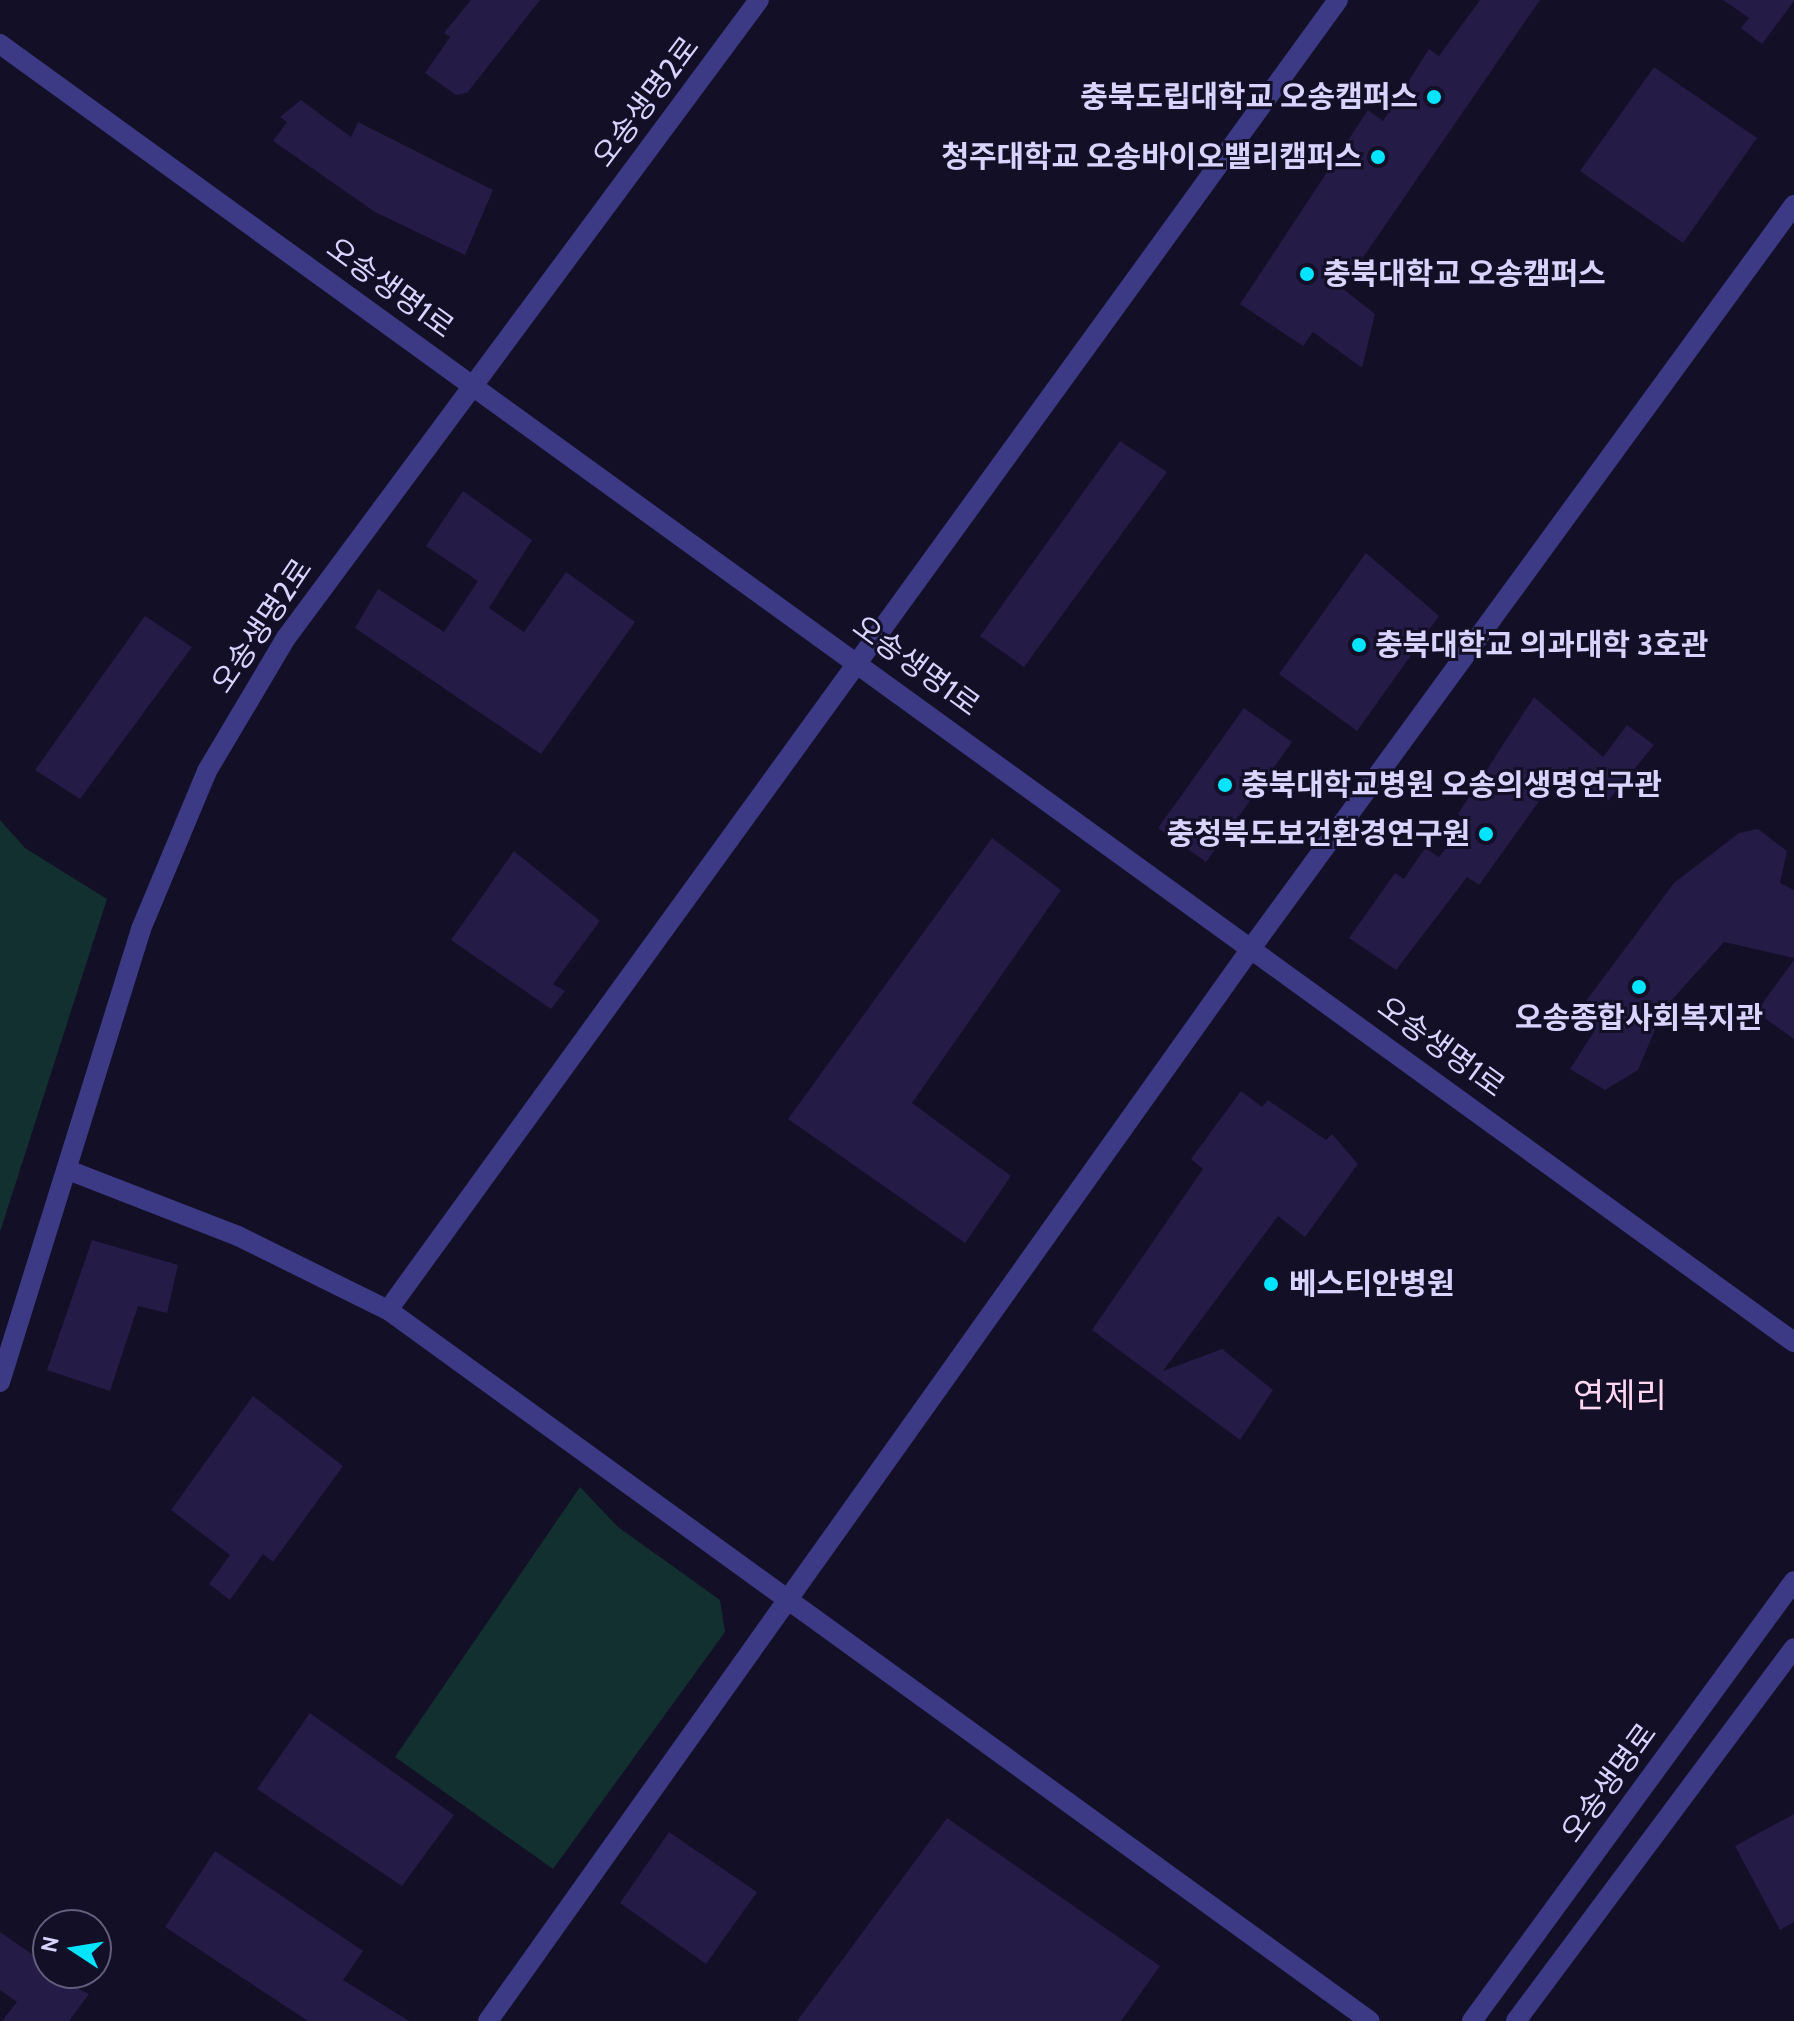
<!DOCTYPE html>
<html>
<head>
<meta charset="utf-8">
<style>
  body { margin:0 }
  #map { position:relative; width:1794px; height:2021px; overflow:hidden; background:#130f26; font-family:Cabin,"Noto Sans KR",sans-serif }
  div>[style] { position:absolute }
  .green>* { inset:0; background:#12302f }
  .building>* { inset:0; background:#241b47 }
  .minor>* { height:20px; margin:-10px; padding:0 10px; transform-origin:10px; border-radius:10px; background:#3d3a85 }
  .dots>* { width:22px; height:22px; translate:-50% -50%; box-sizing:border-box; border:4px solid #130f26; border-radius:50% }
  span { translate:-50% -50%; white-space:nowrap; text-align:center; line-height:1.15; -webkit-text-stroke:6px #130f26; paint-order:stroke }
  .poi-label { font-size:30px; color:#d9d4ff; font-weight:700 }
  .right { translate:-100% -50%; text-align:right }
  .left { translate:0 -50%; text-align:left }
  .street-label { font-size:30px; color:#d9d4ff }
  .quarter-label { font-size:34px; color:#ffd6f0 }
  .north { position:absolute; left:32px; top:1909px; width:80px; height:80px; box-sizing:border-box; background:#130f26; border:2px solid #625e7d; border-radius:50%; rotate:282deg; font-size:22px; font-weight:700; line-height:32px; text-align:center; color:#d9d4ff }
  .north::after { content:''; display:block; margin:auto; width:28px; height:36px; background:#00e5ff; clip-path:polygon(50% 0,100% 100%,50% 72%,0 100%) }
</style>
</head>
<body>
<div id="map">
  <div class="green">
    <i style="clip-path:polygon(0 820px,25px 848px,107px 899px,0 1232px)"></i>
    <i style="clip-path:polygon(580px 1487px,618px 1527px,720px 1600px,725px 1632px,553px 1869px,395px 1757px)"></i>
  </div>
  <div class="building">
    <i style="clip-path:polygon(471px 0,540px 0,467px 93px,456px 95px,425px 73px,450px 37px,444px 33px)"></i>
    <i style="clip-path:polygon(1480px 0,1540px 0,1342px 288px,1375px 314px,1362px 368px,1313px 332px,1303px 346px,1240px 304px,1368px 110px,1383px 121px,1429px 49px,1439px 56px)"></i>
    <i style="clip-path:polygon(1723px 0,1794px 0,1794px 1px,1762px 44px,1741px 28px,1749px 18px)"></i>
    <i style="clip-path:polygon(1654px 67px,1757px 138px,1683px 243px,1580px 171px)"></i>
    <i style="clip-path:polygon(301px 100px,351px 137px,358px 122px,493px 190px,465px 255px,375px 212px,273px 141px,287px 122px,280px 117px)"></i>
    <i style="clip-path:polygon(1120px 441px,1167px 472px,1024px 667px,980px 636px)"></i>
    <i style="clip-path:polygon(463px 491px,532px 540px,489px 608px,524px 632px,566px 572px,635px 622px,541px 754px,355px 628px,378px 589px,444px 632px,478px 581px,426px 546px)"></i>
    <i style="clip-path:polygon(1366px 553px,1439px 616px,1357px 731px,1279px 674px)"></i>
    <i style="clip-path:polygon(145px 616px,192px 647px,80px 799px,35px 770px)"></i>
    <i style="clip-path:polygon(1534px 697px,1603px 757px,1627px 725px,1654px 745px,1608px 801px,1563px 768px,1479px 885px,1467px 877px,1396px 970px,1349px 938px,1395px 873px,1404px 879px,1425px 848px,1439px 857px,1466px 821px,1458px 814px)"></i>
    <i style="clip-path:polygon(1244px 708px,1292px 742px,1206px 862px,1158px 828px)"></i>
    <i style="clip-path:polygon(1758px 829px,1787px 851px,1780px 883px,1794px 890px,1794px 958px,1724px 942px,1651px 1023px,1656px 1027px,1638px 1070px,1605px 1090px,1570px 1069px,1595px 1030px,1574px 1017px,1674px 883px,1739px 833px)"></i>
    <i style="clip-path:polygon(992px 838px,1061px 890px,912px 1103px,1011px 1176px,965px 1243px,788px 1119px)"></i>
    <i style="clip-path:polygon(514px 851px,600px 921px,553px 984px,565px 991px,551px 1009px,451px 940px)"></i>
    <i style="clip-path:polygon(1794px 960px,1794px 1039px,1756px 1012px)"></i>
    <i style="clip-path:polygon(1241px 1091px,1262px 1107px,1268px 1100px,1326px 1140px,1332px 1134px,1358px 1164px,1305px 1237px,1278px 1216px,1163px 1371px,1222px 1349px,1273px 1390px,1240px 1440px,1092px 1330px,1203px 1169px,1191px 1159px)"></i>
    <i style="clip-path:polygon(92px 1240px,178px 1265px,167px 1313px,138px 1306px,110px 1391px,47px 1370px)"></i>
    <i style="clip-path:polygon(253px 1396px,343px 1466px,273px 1562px,263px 1554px,230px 1600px,209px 1584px,230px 1555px,171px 1510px)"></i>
    <i style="clip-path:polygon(310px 1713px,454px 1815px,402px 1886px,257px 1789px)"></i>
    <i style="clip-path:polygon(1794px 1814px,1794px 1922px,1780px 1930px,1735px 1846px)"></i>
    <i style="clip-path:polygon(947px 1818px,1160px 1966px,1121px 2021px,797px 2021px)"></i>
    <i style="clip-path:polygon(669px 1832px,757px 1892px,706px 1964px,620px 1903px)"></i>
    <i style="clip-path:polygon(215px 1851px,363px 1951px,343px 1980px,409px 2021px,308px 2021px,165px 1927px)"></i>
    <i style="clip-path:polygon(0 1932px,48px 1965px,48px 1973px,89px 1994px,69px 2021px,2px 2021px,17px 2002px,0 1990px)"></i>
  </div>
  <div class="minor">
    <i style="left:0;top:44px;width:2214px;rotate:35.89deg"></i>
    <i style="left:68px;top:1170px;width:182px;rotate:21.2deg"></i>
    <i style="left:238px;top:1236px;width:167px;rotate:26.3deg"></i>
    <i style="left:388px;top:1310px;width:1212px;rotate:35.91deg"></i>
    <i style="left:388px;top:1310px;width:1618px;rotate:-54.05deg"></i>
    <i style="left:0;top:1382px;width:474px;rotate:-72.7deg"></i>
    <i style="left:141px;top:929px;width:171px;rotate:-67.3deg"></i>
    <i style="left:207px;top:771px;width:155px;rotate:-59.3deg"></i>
    <i style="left:286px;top:638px;width:794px;rotate:-53.45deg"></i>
    <i style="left:488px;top:2021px;width:1318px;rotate:-54.57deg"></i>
    <i style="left:1252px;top:947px;width:919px;rotate:-53.85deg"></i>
    <i style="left:1472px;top:2021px;width:545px;rotate:-53.8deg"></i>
    <i style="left:1516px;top:2021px;width:465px;rotate:-53.3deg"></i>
  </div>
  <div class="dots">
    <i style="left:1434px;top:97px;background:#00e5ff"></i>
    <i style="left:1378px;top:157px;background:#00e5ff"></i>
    <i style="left:1307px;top:274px;background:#00e5ff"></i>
    <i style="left:1359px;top:645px;background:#00e5ff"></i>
    <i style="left:1225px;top:785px;background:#00e5ff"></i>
    <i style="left:1486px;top:834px;background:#00e5ff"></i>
    <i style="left:1639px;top:987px;background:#00e5ff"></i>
    <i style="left:1271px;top:1284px;background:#00e5ff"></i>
  </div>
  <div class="poi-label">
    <span class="right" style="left:1418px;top:97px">충북도립대학교 오송캠퍼스</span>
    <span class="right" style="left:1362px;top:157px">청주대학교 오송바이오밸리캠퍼스</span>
    <span class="left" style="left:1323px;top:274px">충북대학교 오송캠퍼스</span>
    <span class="left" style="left:1375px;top:645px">충북대학교 의과대학 3호관</span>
    <span class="left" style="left:1241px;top:785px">충북대학교병원 오송의생명연구관</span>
    <span class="right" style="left:1470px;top:834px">충청북도보건환경연구원</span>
    <span style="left:1639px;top:1018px">오송종합사회복지관</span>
    <span class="left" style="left:1289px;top:1284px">베스티안병원</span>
  </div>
  <div class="street-label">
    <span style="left:646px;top:102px;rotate:-53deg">오송생명2로</span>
    <span style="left:390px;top:288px;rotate:36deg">오송생명1로</span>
    <span style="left:262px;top:626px;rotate:-56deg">오송생명2로</span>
    <span style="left:916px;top:666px;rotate:36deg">오송생명1로</span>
    <span style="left:1441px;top:1047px;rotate:36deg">오송생명1로</span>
    <span style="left:1609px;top:1783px;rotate:-54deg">오송생명로</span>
  </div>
  <div class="quarter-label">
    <span style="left:1620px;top:1396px">연제리</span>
  </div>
  <div class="north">N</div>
</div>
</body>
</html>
